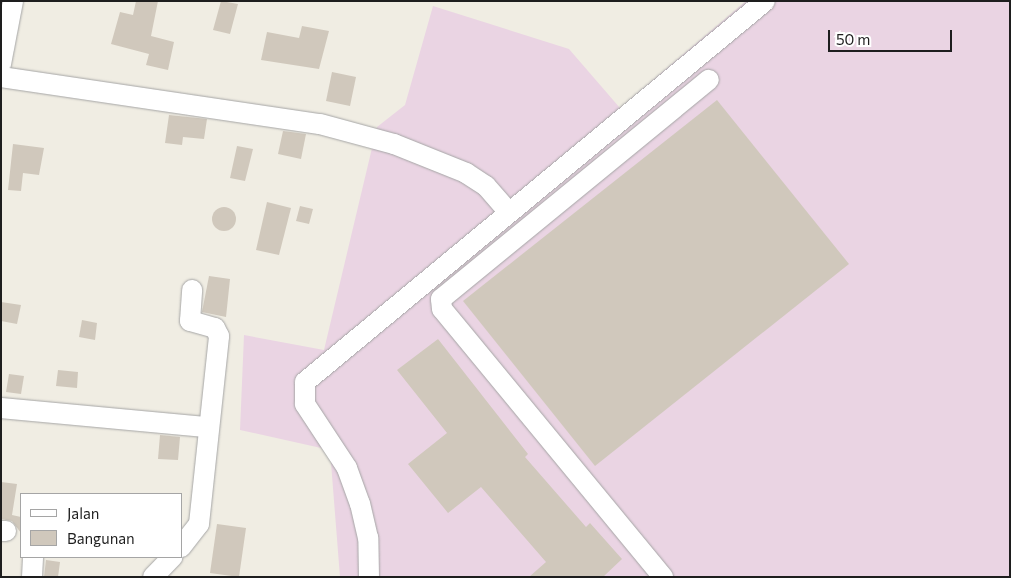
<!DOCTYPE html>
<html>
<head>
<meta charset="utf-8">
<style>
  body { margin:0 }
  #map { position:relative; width:1011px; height:578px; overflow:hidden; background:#f0ede3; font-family:Commissioner,sans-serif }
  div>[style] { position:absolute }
  .industrial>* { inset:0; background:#ead4e3 }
  .building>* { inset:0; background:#d0c8bc }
  .round { border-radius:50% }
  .roads { filter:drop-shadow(0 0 1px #a5a5a5) drop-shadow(0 0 1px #a5a5a5) }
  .minor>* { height:20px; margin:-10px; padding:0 10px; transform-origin:10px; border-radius:10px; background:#fff }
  span { translate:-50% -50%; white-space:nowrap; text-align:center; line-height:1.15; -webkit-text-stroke:4px #fff; paint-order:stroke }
  .frame { position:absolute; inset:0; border:2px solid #1e1e1e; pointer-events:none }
  .legend { position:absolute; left:20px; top:493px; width:162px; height:65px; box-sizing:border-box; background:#fff; border:1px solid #a5a5a5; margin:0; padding:6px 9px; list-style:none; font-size:15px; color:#1e1e1e }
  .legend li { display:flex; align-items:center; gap:10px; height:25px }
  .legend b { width:25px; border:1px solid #a5a5a5 }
  .scale { position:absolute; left:828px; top:30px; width:124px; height:22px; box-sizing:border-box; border:2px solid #1e1e1e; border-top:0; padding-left:6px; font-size:15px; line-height:18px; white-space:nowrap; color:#1e1e1e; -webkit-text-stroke:4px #fff; paint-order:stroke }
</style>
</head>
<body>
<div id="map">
  <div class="industrial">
    <i style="clip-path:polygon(746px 1px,1010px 1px,1010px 577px,340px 577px,330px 450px,240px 430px,244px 335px,324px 350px,377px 127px,405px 105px,433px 6px,569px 49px,620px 108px)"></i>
  </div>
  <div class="building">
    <i style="clip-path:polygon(136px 1px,158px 1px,151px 36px,174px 42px,168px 70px,146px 65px,149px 54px,111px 44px,120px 12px,133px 15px)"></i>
    <i style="clip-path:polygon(221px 1px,238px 4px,230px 34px,213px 30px)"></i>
    <i style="clip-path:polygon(302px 26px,329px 31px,319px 69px,261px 60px,267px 32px,299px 38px)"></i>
    <i style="clip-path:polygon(332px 72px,356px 77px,350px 106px,326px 101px)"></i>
    <i style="clip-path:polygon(717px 100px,849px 264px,595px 466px,463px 301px)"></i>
    <i style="clip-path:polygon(169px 115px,207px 119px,204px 139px,183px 137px,182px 145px,165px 143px)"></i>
    <i style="clip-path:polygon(283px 131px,306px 134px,301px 159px,278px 154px)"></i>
    <i style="clip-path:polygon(13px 144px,44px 148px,39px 175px,23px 173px,21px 191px,8px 190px)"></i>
    <i style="clip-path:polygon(237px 146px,253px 149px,245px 181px,230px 178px)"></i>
    <i style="clip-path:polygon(267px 202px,291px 208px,279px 255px,256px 250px)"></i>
    <i style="clip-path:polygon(300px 206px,313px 209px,309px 224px,296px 221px)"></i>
    <i class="round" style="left:212px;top:207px;width:24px;height:24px"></i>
    <i style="clip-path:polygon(209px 276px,230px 279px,226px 317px,202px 312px)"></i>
    <i style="clip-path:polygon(1px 302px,21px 305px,17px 324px,1px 321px)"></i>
    <i style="clip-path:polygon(82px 320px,97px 323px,95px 340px,79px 337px)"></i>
    <i style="clip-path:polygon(438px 339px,528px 454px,525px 457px,586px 527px,590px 523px,622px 559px,603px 577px,529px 577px,546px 562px,481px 487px,448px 513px,408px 464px,447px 433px,397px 370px)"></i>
    <i style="clip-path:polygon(58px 370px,78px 372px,77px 388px,56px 386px)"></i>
    <i style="clip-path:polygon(9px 374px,24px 376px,21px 394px,6px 392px)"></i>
    <i style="clip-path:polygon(160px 435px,180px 437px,178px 460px,158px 459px)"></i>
    <i style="clip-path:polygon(1px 482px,17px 484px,12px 515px,21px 517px,21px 533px,12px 521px,1px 519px)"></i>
    <i style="clip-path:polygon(217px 524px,246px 528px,239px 577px,210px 573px)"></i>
    <i style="clip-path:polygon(46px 560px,60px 562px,58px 577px,44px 577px)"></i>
  </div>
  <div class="roads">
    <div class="minor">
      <i style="left:1px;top:64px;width:64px;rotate:-79.2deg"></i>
      <i style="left:1px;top:77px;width:322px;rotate:8.4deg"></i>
      <i style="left:320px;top:124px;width:77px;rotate:15.1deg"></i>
      <i style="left:394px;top:144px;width:78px;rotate:21.9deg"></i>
      <i style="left:466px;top:173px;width:24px;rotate:33deg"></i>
      <i style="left:486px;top:186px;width:35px;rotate:49deg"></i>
      <i style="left:1px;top:408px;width:206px;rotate:5.3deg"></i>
      <i style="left:1px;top:531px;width:5px"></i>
      <i style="left:181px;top:547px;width:29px;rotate:-52deg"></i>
      <i style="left:199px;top:524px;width:189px;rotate:-83.9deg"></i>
      <i style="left:219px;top:336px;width:9px;rotate:-117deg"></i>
      <i style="left:215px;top:328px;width:26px;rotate:-164deg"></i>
      <i style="left:190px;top:321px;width:31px;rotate:-86deg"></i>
      <i style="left:32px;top:577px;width:20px;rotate:-87deg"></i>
      <i style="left:153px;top:577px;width:28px;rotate:-46deg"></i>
      <i style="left:369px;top:577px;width:39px;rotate:-91deg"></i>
      <i style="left:368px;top:538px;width:35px;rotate:-103deg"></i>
      <i style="left:360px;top:504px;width:38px;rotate:-110deg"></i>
      <i style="left:347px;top:468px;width:77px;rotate:-123.3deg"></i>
      <i style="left:305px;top:404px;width:22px;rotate:-90deg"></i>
      <i style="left:305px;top:382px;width:597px;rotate:-39.63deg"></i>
      <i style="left:663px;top:577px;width:347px;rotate:-129.5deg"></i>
      <i style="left:442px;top:309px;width:10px;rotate:-96deg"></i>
      <i style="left:441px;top:299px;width:346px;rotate:-39.3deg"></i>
    </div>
  </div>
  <div class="frame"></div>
  <ul class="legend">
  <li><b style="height:6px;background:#fff"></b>Jalan</li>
  <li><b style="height:14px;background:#d0c8bc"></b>Bangunan</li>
  </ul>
  <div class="scale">50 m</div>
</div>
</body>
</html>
